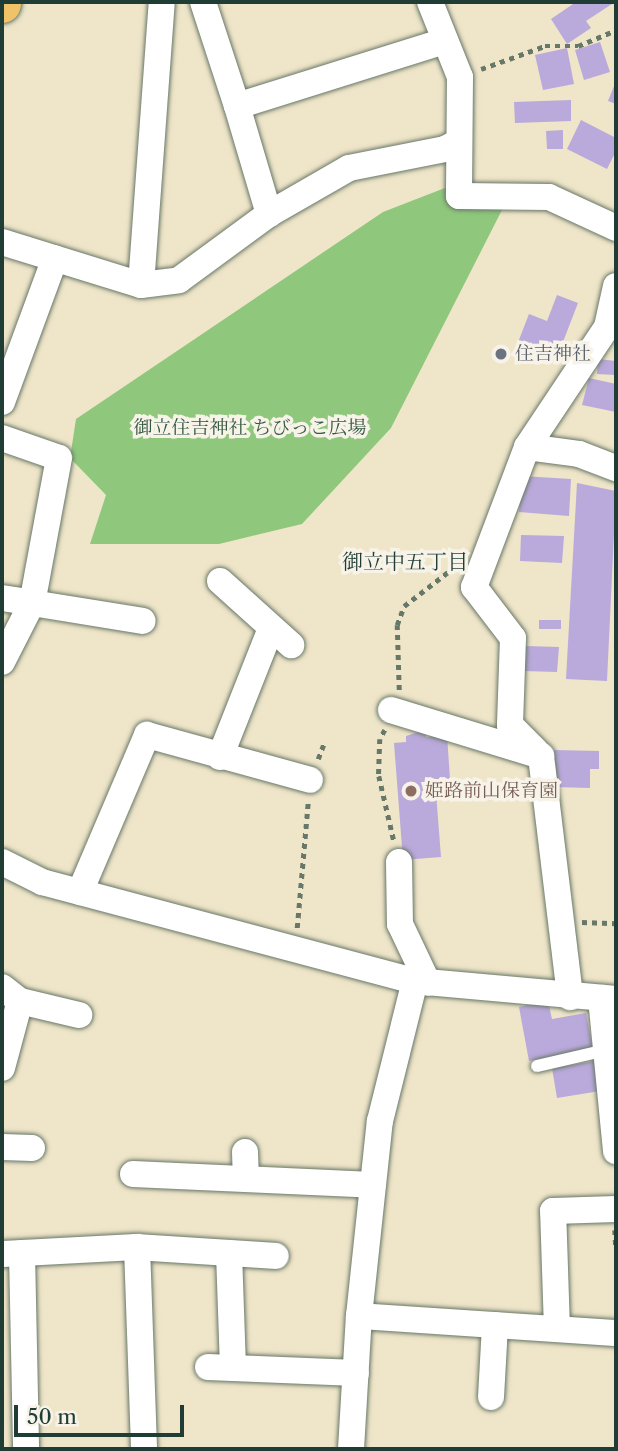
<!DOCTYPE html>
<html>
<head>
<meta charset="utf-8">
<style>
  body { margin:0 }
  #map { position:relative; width:618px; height:1451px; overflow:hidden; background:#efe5c9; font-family:"Libre Caslon Text","Noto Serif JP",serif }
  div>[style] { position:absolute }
  .green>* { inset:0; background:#8fc87c }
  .building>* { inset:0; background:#baa9db }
  .path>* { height:4.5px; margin-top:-2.25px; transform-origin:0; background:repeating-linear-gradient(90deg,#687868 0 5px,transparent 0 10px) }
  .roads { filter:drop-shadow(0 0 2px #687868) drop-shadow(0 0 2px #687868) }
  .lane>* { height:12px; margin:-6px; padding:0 6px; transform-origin:6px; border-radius:6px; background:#fff }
  .street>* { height:26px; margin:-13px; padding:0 13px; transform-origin:13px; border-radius:13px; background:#fff }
  .primary>* { height:38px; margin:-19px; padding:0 19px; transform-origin:19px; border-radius:19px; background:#f1c369 }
  .dots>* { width:19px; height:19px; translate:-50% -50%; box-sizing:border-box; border:4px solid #f7f3e8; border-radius:50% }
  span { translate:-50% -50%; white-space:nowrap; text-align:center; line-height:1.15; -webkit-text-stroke:7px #f7f3e8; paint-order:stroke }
  .worship-label { font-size:19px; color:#5b616d }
  .left { translate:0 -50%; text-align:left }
  .park-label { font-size:19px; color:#355942 }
  .education-label { font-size:19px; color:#785e54 }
  .neighbourhood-label { font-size:21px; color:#1f3d34 }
  .frame { position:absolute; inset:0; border:4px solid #1f3d34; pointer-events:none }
  .scale { position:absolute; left:14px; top:1405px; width:170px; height:32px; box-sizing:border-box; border:4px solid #1f3d34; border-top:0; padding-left:9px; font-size:21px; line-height:24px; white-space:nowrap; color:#1f3d34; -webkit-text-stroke:5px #f7f3e8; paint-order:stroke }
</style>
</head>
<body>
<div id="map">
  <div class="green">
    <i style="clip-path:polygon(450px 186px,450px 206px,503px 208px,391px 428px,302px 524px,219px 544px,90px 544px,106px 495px,70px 458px,76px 419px,383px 212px)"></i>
  </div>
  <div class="building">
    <i style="clip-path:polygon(576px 2px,615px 2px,586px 21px,591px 28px,567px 44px,551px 19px)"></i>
    <i style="clip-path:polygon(600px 42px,610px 72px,584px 80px,575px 50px)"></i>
    <i style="clip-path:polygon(567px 48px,574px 84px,543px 90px,535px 55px)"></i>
    <i style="clip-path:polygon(616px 81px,616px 104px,608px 101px)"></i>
    <i style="clip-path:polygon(571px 100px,571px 121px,515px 123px,514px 102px)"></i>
    <i style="clip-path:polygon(581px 120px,616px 138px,616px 151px,607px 169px,567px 149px)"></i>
    <i style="clip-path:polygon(563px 130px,563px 149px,547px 149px,546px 131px)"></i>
    <i style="clip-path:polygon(557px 295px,578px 303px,556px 360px,517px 345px,529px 314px,547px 321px)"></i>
    <i style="clip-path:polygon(598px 359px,616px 361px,616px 375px,597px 374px)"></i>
    <i style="clip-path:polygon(589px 378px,616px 384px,616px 412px,582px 405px)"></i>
    <i style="clip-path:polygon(522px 476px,571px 479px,569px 516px,519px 512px)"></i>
    <i style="clip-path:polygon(577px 483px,616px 491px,607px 681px,566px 679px)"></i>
    <i style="clip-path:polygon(521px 535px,564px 536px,562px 563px,520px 561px)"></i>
    <i style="clip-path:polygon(539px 620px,561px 620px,561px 629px,539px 629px)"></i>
    <i style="clip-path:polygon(525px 646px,559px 647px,557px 672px,524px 671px)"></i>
    <i style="clip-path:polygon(425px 730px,426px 737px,447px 735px,450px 779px,435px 780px,441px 857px,403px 860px,394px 743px,406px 742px,406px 736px)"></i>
    <i style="clip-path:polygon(554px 750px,599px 751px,599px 769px,590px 769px,590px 788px,553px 787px)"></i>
    <i style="clip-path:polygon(548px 1001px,552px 1019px,586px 1013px,593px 1050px,529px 1061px,519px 1007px)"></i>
    <i style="clip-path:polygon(596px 1061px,600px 1091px,557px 1098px,552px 1068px)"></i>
  </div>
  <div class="path">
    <i style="left:481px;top:69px;width:68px;rotate:-19.8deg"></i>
    <i style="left:545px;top:46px;width:33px"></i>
    <i style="left:578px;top:46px;width:41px;rotate:-22.8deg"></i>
    <i style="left:399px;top:690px;width:65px;rotate:-91.8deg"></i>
    <i style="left:397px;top:625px;width:20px;rotate:-70deg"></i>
    <i style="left:404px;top:606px;width:67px;rotate:-37.7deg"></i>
    <i style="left:385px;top:730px;width:10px;rotate:119deg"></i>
    <i style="left:380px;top:739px;width:37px;rotate:92deg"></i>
    <i style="left:379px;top:776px;width:67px;rotate:77deg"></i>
    <i style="left:318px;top:759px;width:17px;rotate:-69deg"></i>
    <i style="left:582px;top:922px;width:34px;rotate:2deg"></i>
    <i style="left:297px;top:928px;width:127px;rotate:-85deg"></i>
    <i style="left:615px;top:1230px;width:18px;rotate:87deg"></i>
  </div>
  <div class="roads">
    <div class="lane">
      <i style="left:537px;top:1066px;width:71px;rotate:-13.1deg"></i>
    </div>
    <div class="street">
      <i style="left:203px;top:2px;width:109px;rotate:71.9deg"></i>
      <i style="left:237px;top:106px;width:218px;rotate:-17.4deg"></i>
      <i style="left:430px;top:2px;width:81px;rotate:68.2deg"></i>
      <i style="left:460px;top:77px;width:119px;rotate:90.5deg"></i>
      <i style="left:459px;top:196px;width:90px;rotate:0.6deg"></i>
      <i style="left:549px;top:197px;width:74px;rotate:24.8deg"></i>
      <i style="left:237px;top:106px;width:113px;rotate:73.5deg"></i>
      <i style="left:2px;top:242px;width:145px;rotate:17.2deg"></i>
      <i style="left:141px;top:285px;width:284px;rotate:-85.8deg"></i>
      <i style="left:141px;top:285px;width:38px;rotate:-7deg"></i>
      <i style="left:179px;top:280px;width:112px;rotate:-36.3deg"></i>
      <i style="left:269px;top:214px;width:92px;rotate:-29.9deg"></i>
      <i style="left:349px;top:168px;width:98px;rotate:-11.2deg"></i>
      <i style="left:445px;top:149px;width:15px;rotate:-28deg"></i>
      <i style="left:616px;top:286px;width:42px;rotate:102.4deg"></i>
      <i style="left:607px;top:327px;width:144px;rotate:123.7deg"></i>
      <i style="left:527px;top:447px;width:52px;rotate:7.7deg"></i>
      <i style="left:579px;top:454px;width:40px;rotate:21deg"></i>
      <i style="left:2px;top:402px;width:153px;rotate:-69.8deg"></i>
      <i style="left:2px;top:438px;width:60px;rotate:19.3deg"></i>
      <i style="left:59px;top:458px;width:147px;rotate:100.5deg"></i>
      <i style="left:32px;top:603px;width:112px;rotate:9.2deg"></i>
      <i style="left:527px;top:447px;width:150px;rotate:110.7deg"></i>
      <i style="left:474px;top:587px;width:64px;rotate:52.6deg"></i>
      <i style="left:513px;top:638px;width:87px;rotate:92deg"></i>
      <i style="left:510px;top:725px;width:37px;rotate:45deg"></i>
      <i style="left:220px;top:581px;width:96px;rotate:42deg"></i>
      <i style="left:2px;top:598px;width:30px;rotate:9deg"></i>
      <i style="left:32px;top:603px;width:66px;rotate:117deg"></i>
      <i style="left:391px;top:710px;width:157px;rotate:17deg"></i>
      <i style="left:541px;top:756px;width:243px;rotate:83.1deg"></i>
      <i style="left:220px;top:757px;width:139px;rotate:-68.4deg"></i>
      <i style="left:2px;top:862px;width:45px;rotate:26.6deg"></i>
      <i style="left:42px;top:882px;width:386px;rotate:14.9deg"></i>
      <i style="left:415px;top:981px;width:202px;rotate:5.1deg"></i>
      <i style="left:399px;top:862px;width:62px;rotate:89.1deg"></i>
      <i style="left:400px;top:924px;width:65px;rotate:64.6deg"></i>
      <i style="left:80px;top:892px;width:171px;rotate:-66.9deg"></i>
      <i style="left:147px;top:735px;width:169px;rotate:15.4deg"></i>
      <i style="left:2px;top:987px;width:23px;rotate:38deg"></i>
      <i style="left:20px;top:1001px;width:61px;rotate:13.3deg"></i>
      <i style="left:601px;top:998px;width:154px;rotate:84.4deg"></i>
      <i style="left:2px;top:1068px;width:69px;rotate:-75deg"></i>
      <i style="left:2px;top:1147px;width:30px;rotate:2deg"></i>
      <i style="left:245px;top:1152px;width:27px;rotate:88deg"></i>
      <i style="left:133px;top:1174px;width:240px;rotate:2.6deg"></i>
      <i style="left:137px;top:1247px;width:139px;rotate:3.7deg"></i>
      <i style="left:22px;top:1253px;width:196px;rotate:88.8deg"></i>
      <i style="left:229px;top:1253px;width:114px;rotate:88deg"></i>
      <i style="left:2px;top:1254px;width:135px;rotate:-3deg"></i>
      <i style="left:137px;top:1247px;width:202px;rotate:88deg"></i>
      <i style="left:359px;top:1316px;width:258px;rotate:3.8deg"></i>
      <i style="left:557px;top:1329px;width:118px;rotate:-91.9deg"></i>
      <i style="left:553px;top:1211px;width:63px;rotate:-1.8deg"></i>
      <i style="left:208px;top:1367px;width:148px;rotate:2.3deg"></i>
      <i style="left:491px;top:1397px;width:72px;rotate:-86.8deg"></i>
      <i style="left:351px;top:1449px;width:133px;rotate:-86.6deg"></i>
      <i style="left:359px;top:1316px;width:196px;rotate:-83.9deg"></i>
      <i style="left:380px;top:1121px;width:144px;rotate:-76deg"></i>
    </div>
    <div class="primary">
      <i style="left:2px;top:4px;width:2px;rotate:-90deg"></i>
    </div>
  </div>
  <div class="dots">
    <i style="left:501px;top:354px;background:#6b7280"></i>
    <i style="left:411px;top:791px;background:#8d6e63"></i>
  </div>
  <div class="worship-label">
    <span class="left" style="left:515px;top:354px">住吉神社</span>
  </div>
  <div class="park-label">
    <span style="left:250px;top:428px">御立住吉神社 ちびっこ広場</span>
  </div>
  <div class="education-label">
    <span class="left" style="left:425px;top:791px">姫路前山保育園</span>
  </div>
  <div class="neighbourhood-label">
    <span style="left:405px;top:562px">御立中五丁目</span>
  </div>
  <div class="frame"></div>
  <div class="scale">50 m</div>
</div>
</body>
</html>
